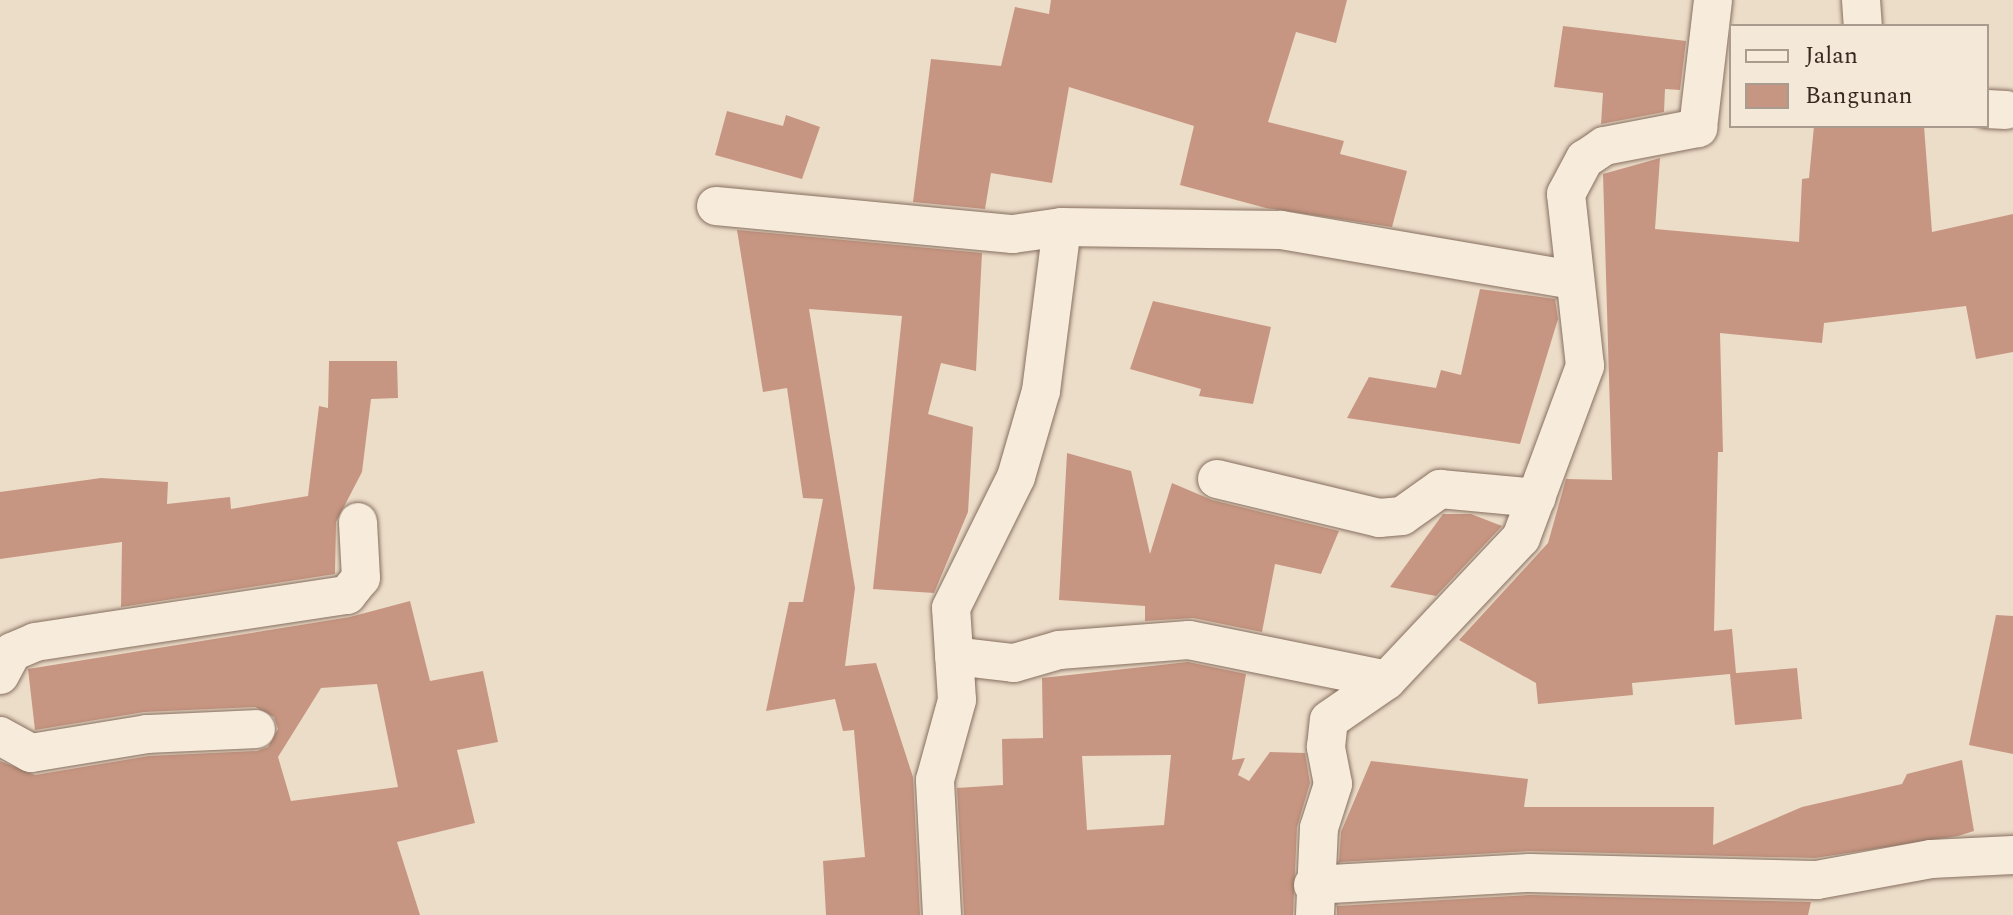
<!DOCTYPE html>
<html>
<head>
<meta charset="utf-8">
<style>
  body { margin:0 }
  #map { position:relative; width:2013px; height:915px; overflow:hidden; background:#ecddc9; font-family:Spectral,serif }
  div>[style] { position:absolute }
  .building>* { inset:0; background:#c79682 }
  .roads { filter:drop-shadow(0 0 2px #876f5f) drop-shadow(0 0 2px #876f5f) }
  .street>* { height:38px; margin:-19px; padding:0 19px; transform-origin:19px; border-radius:19px; background:#f7ebdc }
  span { translate:-50% -50%; white-space:nowrap; text-align:center; line-height:1.15; -webkit-text-stroke:6px #f4e8d8; paint-order:stroke }
  .legend { position:absolute; left:1729px; top:24px; width:260px; height:104px; box-sizing:border-box; background:#f4e8d8; border:2px solid #a99c8f; margin:0; padding:10px 14px; list-style:none; font-size:24px; color:#382921 }
  .legend li { display:flex; align-items:center; gap:16px; height:40px }
  .legend b { width:40px; border:2px solid #a99c8f }
</style>
</head>
<body>
<div id="map">
  <div class="building">
    <i style="clip-path:polygon(1051px 0,1347px 0,1336px 43px,1296px 32px,1268px 122px,1344px 141px,1340px 154px,1407px 171px,1392px 227px,1266px 208px,1180px 185px,1194px 126px,1069px 87px,1052px 183px,991px 173px,985px 209px,913px 202px,931px 59px,1001px 66px,1015px 7px,1049px 14px)"></i>
    <i style="clip-path:polygon(1563px 26px,1686px 41px,1680px 90px,1665px 89px,1664px 112px,1601px 124px,1603px 93px,1554px 87px)"></i>
    <i style="clip-path:polygon(727px 111px,783px 126px,786px 115px,820px 127px,802px 179px,715px 155px)"></i>
    <i style="clip-path:polygon(1814px 126px,1924px 126px,1932px 232px,2013px 214px,2013px 352px,1976px 359px,1966px 306px,1824px 323px,1822px 343px,1720px 333px,1723px 452px,1718px 452px,1714px 631px,1732px 629px,1736px 673px,1797px 668px,1802px 719px,1735px 725px,1730px 674px,1632px 683px,1633px 695px,1538px 704px,1536px 683px,1459px 640px,1548px 543px,1566px 479px,1612px 480px,1603px 174px,1660px 158px,1655px 229px,1799px 242px,1802px 179px,1809px 178px)"></i>
    <i style="clip-path:polygon(737px 230px,982px 253px,976px 371px,941px 363px,928px 414px,973px 427px,968px 512px,934px 593px,873px 589px,902px 316px,809px 309px,855px 588px,845px 666px,876px 663px,913px 777px,920px 915px,826px 915px,823px 861px,865px 857px,854px 730px,843px 731px,835px 699px,766px 711px,789px 602px,803px 602px,823px 499px,803px 498px,787px 388px,763px 392px)"></i>
    <i style="clip-path:polygon(1480px 289px,1555px 299px,1558px 319px,1520px 444px,1347px 418px,1369px 377px,1436px 388px,1441px 370px,1461px 375px)"></i>
    <i style="clip-path:polygon(1153px 301px,1271px 327px,1253px 404px,1199px 396px,1201px 389px,1130px 369px)"></i>
    <i style="clip-path:polygon(329px 361px,397px 361px,398px 398px,371px 399px,362px 472px,336px 522px,335px 574px,121px 607px,122px 542px,0 559px,0 492px,101px 478px,168px 482px,167px 504px,230px 497px,231px 509px,308px 496px,319px 406px,328px 408px)"></i>
    <i style="clip-path:polygon(1067px 453px,1131px 471px,1150px 554px,1172px 483px,1212px 500px,1339px 531px,1321px 574px,1275px 564px,1262px 632px,1193px 618px,1145px 621px,1145px 606px,1059px 600px)"></i>
    <i style="clip-path:polygon(1443px 514px,1471px 514px,1502px 526px,1436px 596px,1390px 587px)"></i>
    <i style="clip-path:polygon(evenodd,410px 601px,430px 681px,483px 671px,498px 742px,457px 750px,475px 823px,397px 842px,420px 915px,0 915px,0 761px,35px 775px,149px 756px,257px 751px,268px 747px,278px 729px,274px 717px,255px 707px,144px 712px,35px 730px,28px 669px,350px 617px,410px 601px,377px 684px,398px 787px,291px 801px,278px 757px,321px 688px,377px 684px)"></i>
    <i style="clip-path:polygon(1996px 615px,2013px 616px,2013px 754px,1969px 745px)"></i>
    <i style="clip-path:polygon(evenodd,1188px 662px,1246px 674px,1232px 760px,1245px 758px,1238px 775px,1249px 781px,1270px 752px,1305px 753px,1310px 783px,1297px 827px,1293px 915px,964px 915px,957px 788px,1003px 785px,1002px 739px,1043px 738px,1042px 678px,1188px 662px,1171px 755px,1164px 825px,1087px 830px,1082px 756px,1171px 755px)"></i>
    <i style="clip-path:polygon(1962px 760px,1974px 831px,1958px 836px,1815px 858px,1530px 851px,1339px 862px,1341px 832px,1371px 761px,1528px 779px,1524px 807px,1714px 807px,1713px 845px,1802px 807px,1902px 784px,1907px 774px)"></i>
    <i style="clip-path:polygon(1530px 895px,1811px 902px,1808px 915px,1337px 915px,1337px 906px)"></i>
  </div>
  <div class="roads">
    <div class="street">
      <i style="left:1861px;top:0;width:26px;rotate:86deg"></i>
      <i style="left:1987px;top:109px;width:19px;rotate:3deg"></i>
      <i style="left:716px;top:206px;width:298px;rotate:5.4deg"></i>
      <i style="left:1013px;top:234px;width:49px;rotate:-8.1deg"></i>
      <i style="left:1062px;top:227px;width:219px;rotate:0.8deg"></i>
      <i style="left:1281px;top:230px;width:298px;rotate:9.7deg"></i>
      <i style="left:1217px;top:479px;width:167px;rotate:13.5deg"></i>
      <i style="left:1379px;top:518px;width:23px;rotate:-5deg"></i>
      <i style="left:1402px;top:516px;width:47px;rotate:-35.4deg"></i>
      <i style="left:1440px;top:489px;width:97px;rotate:5.3deg"></i>
      <i style="left:954px;top:656px;width:60px;rotate:6.7deg"></i>
      <i style="left:1014px;top:663px;width:47px;rotate:-16.1deg"></i>
      <i style="left:1059px;top:650px;width:130px;rotate:-4.4deg"></i>
      <i style="left:1189px;top:640px;width:202px;rotate:11.4deg"></i>
      <i style="left:0;top:675px;width:26px;rotate:-62deg"></i>
      <i style="left:12px;top:652px;width:25px;rotate:-23deg"></i>
      <i style="left:35px;top:642px;width:316px;rotate:-8.6deg"></i>
      <i style="left:347px;top:595px;width:22px;rotate:-51deg"></i>
      <i style="left:361px;top:578px;width:56px;rotate:-93.1deg"></i>
      <i style="left:0;top:736px;width:35px;rotate:29deg"></i>
      <i style="left:31px;top:753px;width:118px;rotate:-9.3deg"></i>
      <i style="left:147px;top:734px;width:109px;rotate:-2.6deg"></i>
      <i style="left:1313px;top:885px;width:217px;rotate:-3.2deg"></i>
      <i style="left:1530px;top:873px;width:287px;rotate:1.4deg"></i>
      <i style="left:1817px;top:880px;width:116px;rotate:-10.4deg"></i>
      <i style="left:1931px;top:859px;width:82px;rotate:-2.8deg"></i>
      <i style="left:942px;top:915px;width:135px;rotate:-93deg"></i>
      <i style="left:935px;top:780px;width:83px;rotate:-74.6deg"></i>
      <i style="left:957px;top:700px;width:92px;rotate:-93.7deg"></i>
      <i style="left:951px;top:608px;width:146px;rotate:-63.6deg"></i>
      <i style="left:1016px;top:477px;width:90px;rotate:-73.8deg"></i>
      <i style="left:1041px;top:391px;width:165px;rotate:-82.7deg"></i>
      <i style="left:1315px;top:915px;width:87px;rotate:-87.4deg"></i>
      <i style="left:1319px;top:828px;width:46px;rotate:-72.3deg"></i>
      <i style="left:1333px;top:784px;width:38px;rotate:-101deg"></i>
      <i style="left:1326px;top:747px;width:27px;rotate:-84deg"></i>
      <i style="left:1329px;top:720px;width:70px;rotate:-34.6deg"></i>
      <i style="left:1387px;top:680px;width:195px;rotate:-46.7deg"></i>
      <i style="left:1521px;top:538px;width:184px;rotate:-69.6deg"></i>
      <i style="left:1585px;top:366px;width:173px;rotate:-96.3deg"></i>
      <i style="left:1566px;top:194px;width:40px;rotate:-62deg"></i>
      <i style="left:1585px;top:159px;width:23px;rotate:-34deg"></i>
      <i style="left:1604px;top:146px;width:96px;rotate:-10.8deg"></i>
      <i style="left:1698px;top:128px;width:129px;rotate:-83.3deg"></i>
    </div>
  </div>
  <ul class="legend">
  <li><b style="height:10px;background:#f7ebdc"></b>Jalan</li>
  <li><b style="height:22px;background:#c79682"></b>Bangunan</li>
  </ul>
</div>
</body>
</html>
